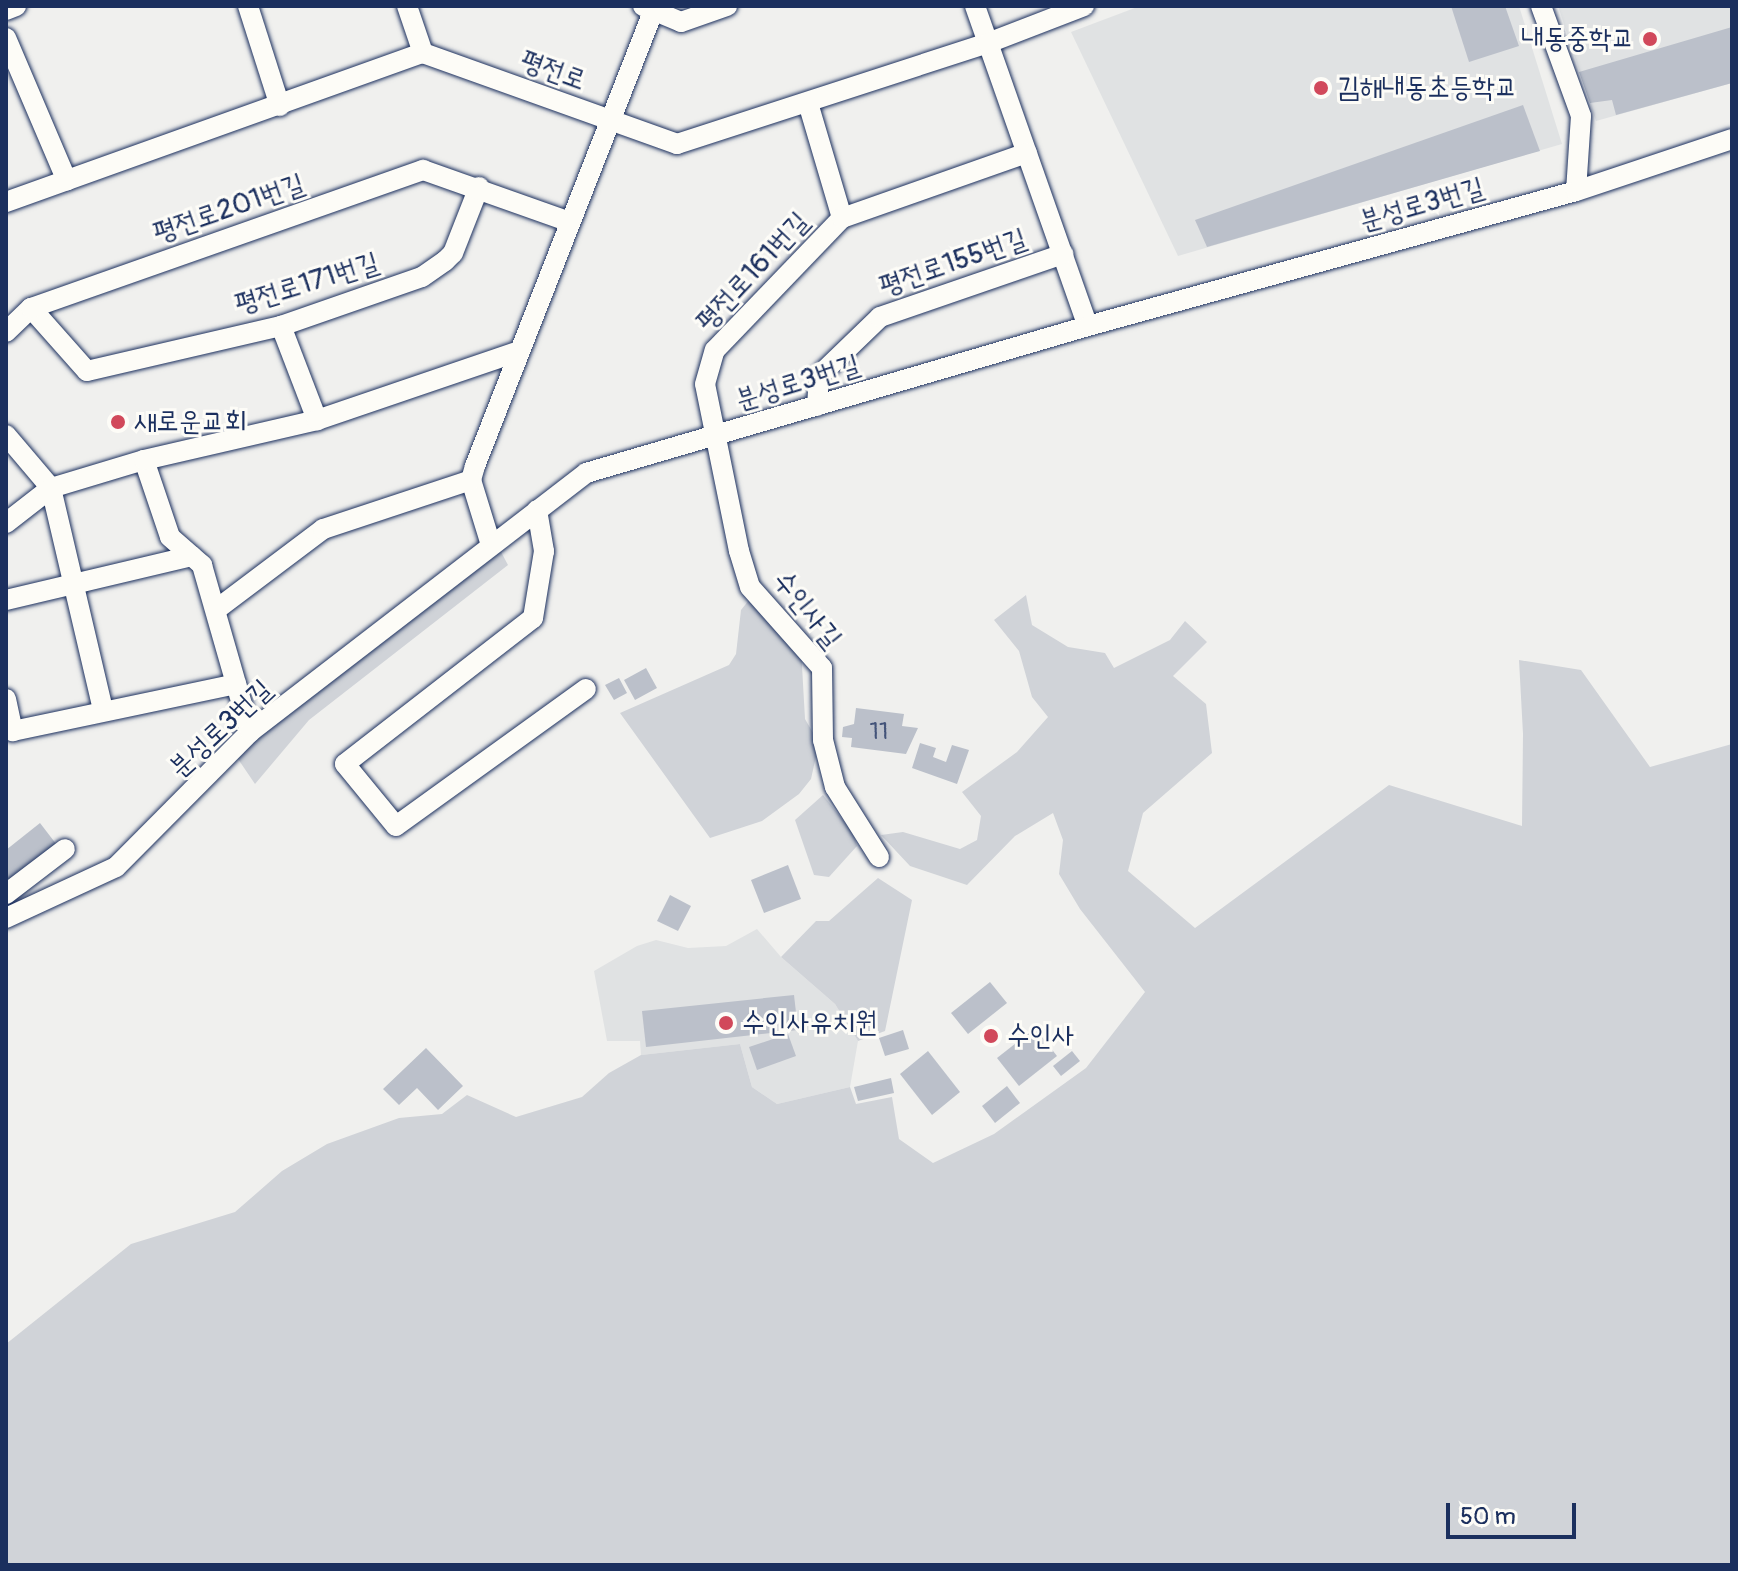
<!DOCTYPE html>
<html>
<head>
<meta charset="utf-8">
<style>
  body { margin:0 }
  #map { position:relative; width:1738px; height:1571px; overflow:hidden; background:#f0f0ee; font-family:Pangolin,"Poor Story",sans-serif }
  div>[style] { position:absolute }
  .built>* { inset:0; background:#e0e2e3 }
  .green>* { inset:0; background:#d0d3d8 }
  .building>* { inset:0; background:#bbc0ca }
  .roads { filter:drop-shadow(0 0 2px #1b2f5e) drop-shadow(0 0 2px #1b2f5e) }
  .minor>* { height:20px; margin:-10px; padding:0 10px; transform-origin:10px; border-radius:10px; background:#fdfcf7 }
  .dots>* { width:22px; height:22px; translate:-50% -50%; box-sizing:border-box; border:4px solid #fdfcf7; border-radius:50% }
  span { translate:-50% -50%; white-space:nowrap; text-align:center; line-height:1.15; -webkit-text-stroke:6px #fdfcf7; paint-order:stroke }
  .number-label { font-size:24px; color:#435379 }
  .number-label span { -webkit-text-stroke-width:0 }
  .poi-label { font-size:28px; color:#1b2f5e }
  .right { translate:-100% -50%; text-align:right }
  .left { translate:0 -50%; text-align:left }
  .street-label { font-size:28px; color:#1b2f5e }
  .frame { position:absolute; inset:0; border:8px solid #1b2f5e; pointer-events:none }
  .scale { position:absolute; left:1446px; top:1503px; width:130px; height:36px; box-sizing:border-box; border:4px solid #1b2f5e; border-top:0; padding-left:10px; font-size:24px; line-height:28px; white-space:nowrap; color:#1b2f5e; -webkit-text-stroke:6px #fdfcf7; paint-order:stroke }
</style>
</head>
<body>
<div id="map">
  <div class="built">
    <i style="clip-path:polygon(1140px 6px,1519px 6px,1562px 144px,1178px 256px,1071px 32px)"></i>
    <i style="clip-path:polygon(1558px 6px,1732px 6px,1732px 83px,1596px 121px)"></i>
    <i style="clip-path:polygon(757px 929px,781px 957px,835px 1004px,858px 1041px,850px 1087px,777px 1104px,752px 1087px,740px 1044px,641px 1055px,640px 1041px,607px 1041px,594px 971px,637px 946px,656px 940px,688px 948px,726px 946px)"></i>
  </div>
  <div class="green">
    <i style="clip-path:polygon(500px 550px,508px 565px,309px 720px,255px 784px,236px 756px,250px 737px)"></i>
    <i style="clip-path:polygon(1026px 595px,1032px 625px,1068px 647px,1105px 653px,1114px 668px,1170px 640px,1185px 621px,1207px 642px,1173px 676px,1206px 704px,1212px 753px,1143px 813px,1128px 871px,1195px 928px,1389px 785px,1522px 826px,1523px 734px,1519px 660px,1581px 670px,1650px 767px,1732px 744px,1732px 1565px,6px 1565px,6px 1344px,131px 1244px,235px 1212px,282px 1171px,327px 1144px,399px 1118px,442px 1114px,467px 1095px,516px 1117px,582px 1097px,609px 1073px,641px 1055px,740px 1044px,752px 1087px,777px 1104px,850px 1087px,856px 1104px,892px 1097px,899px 1139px,933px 1163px,994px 1134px,1086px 1068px,1145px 992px,1080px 909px,1059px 874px,1063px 840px,1053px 813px,1015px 836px,967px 885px,910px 866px,881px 835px,903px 832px,960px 849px,977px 840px,981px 816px,962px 792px,1017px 752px,1048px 717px,1032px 697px,1019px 651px,994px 620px)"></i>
    <i style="clip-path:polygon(749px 600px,801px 648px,805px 719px,819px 743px,811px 779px,799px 794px,762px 821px,710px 838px,620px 713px,729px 665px,736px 654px,741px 610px)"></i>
    <i style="clip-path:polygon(823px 795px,853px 833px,857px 846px,829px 877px,814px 875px,795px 820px)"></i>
    <i style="clip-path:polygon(878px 878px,912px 900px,885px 1031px,858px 1041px,835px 1004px,781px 957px,816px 921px,829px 921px)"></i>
  </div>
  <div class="building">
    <i style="clip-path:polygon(1451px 6px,1505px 6px,1519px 46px,1469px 62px)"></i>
    <i style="clip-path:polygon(1732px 27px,1732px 83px,1616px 115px,1612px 100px,1590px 103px,1579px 72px)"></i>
    <i style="clip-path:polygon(1523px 105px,1540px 151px,1207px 247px,1195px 220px)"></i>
    <i style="clip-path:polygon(646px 668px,657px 688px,635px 700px,624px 680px)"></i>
    <i style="clip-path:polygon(619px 678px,627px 693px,614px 700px,605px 685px)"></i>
    <i style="clip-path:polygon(856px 708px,904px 714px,902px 726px,918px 728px,906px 754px,851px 747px,852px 738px,842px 737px,843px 727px,854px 724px)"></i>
    <i style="clip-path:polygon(920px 743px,936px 748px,933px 757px,946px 762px,952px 745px,969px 750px,957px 784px,912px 768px)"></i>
    <i style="clip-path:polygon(40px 823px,60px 849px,6px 890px,6px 850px)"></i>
    <i style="clip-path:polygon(788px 865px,801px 899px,764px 913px,751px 880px)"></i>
    <i style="clip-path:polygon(670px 895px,691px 906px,678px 931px,657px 921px)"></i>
    <i style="clip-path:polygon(990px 982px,1007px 1003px,968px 1034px,951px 1013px)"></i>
    <i style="clip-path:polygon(794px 995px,798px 1030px,646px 1047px,642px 1011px)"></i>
    <i style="clip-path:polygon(1035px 1028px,1057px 1056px,1019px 1086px,997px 1058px)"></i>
    <i style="clip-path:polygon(903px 1030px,909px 1049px,885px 1056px,879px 1038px)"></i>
    <i style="clip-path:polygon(788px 1034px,796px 1056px,757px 1070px,749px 1047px)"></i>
    <i style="clip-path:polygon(426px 1048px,463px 1086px,438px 1110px,417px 1088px,399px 1105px,383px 1089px)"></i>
    <i style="clip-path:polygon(928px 1051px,960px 1092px,932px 1115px,900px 1074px)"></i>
    <i style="clip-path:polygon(1072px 1051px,1080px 1061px,1061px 1076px,1053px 1066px)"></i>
    <i style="clip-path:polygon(891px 1078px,894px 1093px,858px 1101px,854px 1087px)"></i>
    <i style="clip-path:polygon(1007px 1086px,1020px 1103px,995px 1123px,982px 1106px)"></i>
  </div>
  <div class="roads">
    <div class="minor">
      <i style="left:248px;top:6px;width:105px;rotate:72.3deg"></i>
      <i style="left:407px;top:6px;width:50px;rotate:71.2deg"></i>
      <i style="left:643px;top:6px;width:41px;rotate:22.8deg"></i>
      <i style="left:681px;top:22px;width:49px;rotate:-19.2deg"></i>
      <i style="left:975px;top:6px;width:339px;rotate:70.6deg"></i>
      <i style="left:1541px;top:6px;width:117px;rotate:70deg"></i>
      <i style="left:1581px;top:116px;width:75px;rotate:93.8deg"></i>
      <i style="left:6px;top:10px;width:11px;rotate:-22deg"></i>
      <i style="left:6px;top:38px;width:155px;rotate:66.9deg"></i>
      <i style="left:808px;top:103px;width:120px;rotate:73.5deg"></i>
      <i style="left:6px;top:202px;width:443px;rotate:-19.7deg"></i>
      <i style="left:423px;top:53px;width:270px;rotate:19.7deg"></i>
      <i style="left:677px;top:144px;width:327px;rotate:-18deg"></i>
      <i style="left:988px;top:43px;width:103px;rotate:-21.1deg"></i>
      <i style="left:31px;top:308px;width:84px;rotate:48.4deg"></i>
      <i style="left:87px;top:371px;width:199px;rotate:-13.1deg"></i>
      <i style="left:281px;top:326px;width:149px;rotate:-19.2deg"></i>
      <i style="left:422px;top:277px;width:28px;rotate:-35deg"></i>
      <i style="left:445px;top:261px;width:11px;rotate:-45deg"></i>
      <i style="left:453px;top:253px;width:71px;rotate:-68.5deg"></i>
      <i style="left:281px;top:326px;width:101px;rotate:69deg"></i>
      <i style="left:6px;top:332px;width:35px;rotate:-44deg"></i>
      <i style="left:31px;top:308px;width:416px;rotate:-19.4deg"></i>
      <i style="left:423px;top:170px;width:156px;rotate:19.5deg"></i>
      <i style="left:817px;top:406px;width:30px;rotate:-86deg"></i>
      <i style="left:819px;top:376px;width:85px;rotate:-44deg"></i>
      <i style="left:880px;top:317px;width:194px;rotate:-19deg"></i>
      <i style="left:6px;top:435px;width:70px;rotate:49.7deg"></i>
      <i style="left:51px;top:488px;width:228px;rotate:76.8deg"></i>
      <i style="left:144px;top:460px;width:81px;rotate:71.3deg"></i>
      <i style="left:170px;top:537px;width:43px;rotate:41.2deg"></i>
      <i style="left:202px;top:565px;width:174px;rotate:74deg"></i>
      <i style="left:537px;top:510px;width:42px;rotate:80.3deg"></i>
      <i style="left:544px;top:551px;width:68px;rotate:99.3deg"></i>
      <i style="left:533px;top:618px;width:238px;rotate:142.2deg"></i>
      <i style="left:345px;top:764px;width:80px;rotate:50.6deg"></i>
      <i style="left:396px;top:826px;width:234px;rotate:-35.8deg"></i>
      <i style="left:6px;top:523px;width:57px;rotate:-37.9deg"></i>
      <i style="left:51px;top:488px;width:97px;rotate:-16.8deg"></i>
      <i style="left:144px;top:460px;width:178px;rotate:-13deg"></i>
      <i style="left:317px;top:420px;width:214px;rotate:-18.8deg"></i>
      <i style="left:491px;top:545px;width:68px;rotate:-107.1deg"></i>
      <i style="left:471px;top:480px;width:15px;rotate:-74deg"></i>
      <i style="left:475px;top:466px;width:494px;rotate:-68.6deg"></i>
      <i style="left:6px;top:600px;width:191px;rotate:-13.3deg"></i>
      <i style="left:217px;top:609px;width:133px;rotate:-37deg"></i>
      <i style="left:323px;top:529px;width:156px;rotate:-18.3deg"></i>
      <i style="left:6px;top:699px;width:33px;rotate:78deg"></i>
      <i style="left:13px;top:731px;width:228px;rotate:-11.9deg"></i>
      <i style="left:879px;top:857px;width:83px;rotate:-122.2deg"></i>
      <i style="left:835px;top:787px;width:49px;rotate:-104.3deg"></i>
      <i style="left:823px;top:740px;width:72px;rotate:-90.8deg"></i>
      <i style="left:822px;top:668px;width:108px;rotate:-131.6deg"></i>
      <i style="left:750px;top:587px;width:38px;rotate:-107deg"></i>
      <i style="left:739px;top:551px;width:170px;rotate:-101.5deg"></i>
      <i style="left:705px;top:384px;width:35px;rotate:-74deg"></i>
      <i style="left:715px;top:350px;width:183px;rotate:-46.1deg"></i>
      <i style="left:842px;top:218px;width:196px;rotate:-19.4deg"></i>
      <i style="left:6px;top:894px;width:74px;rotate:-37.3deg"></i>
      <i style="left:6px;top:918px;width:121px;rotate:-24.9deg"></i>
      <i style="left:116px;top:867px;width:190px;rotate:-45.2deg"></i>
      <i style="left:250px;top:732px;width:424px;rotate:-37.6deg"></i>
      <i style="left:586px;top:473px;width:523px;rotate:-16.32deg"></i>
      <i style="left:1088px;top:326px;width:506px;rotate:-15.46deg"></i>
      <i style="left:1576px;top:191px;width:164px;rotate:-18.4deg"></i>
    </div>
  </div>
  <div class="dots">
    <i style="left:1650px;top:39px;background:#d1495b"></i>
    <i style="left:1321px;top:88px;background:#d1495b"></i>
    <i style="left:118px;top:422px;background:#d1495b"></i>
    <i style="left:726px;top:1023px;background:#d1495b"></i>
    <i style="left:991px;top:1036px;background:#d1495b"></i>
  </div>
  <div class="number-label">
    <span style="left:879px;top:732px">11</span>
  </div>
  <div class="poi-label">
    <span class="right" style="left:1634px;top:39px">내동중학교</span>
    <span class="left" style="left:1337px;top:88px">김해내동초등학교</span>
    <span class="left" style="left:134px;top:422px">새로운교회</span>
    <span class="left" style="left:742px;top:1023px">수인사유치원</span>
    <span class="left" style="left:1007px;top:1036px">수인사</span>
  </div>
  <div class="street-label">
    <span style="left:553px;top:71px;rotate:20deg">평전로</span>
    <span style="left:1422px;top:205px;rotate:-16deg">분성로3번길</span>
    <span style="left:229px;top:209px;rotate:-19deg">평전로201번길</span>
    <span style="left:953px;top:263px;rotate:-19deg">평전로155번길</span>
    <span style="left:753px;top:272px;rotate:-47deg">평전로161번길</span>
    <span style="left:307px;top:284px;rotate:-17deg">평전로171번길</span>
    <span style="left:798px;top:383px;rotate:-17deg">분성로3번길</span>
    <span style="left:807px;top:610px;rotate:51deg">수인사길</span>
    <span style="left:221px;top:729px;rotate:-43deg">분성로3번길</span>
  </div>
  <div class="frame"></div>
  <div class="scale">50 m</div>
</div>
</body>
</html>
